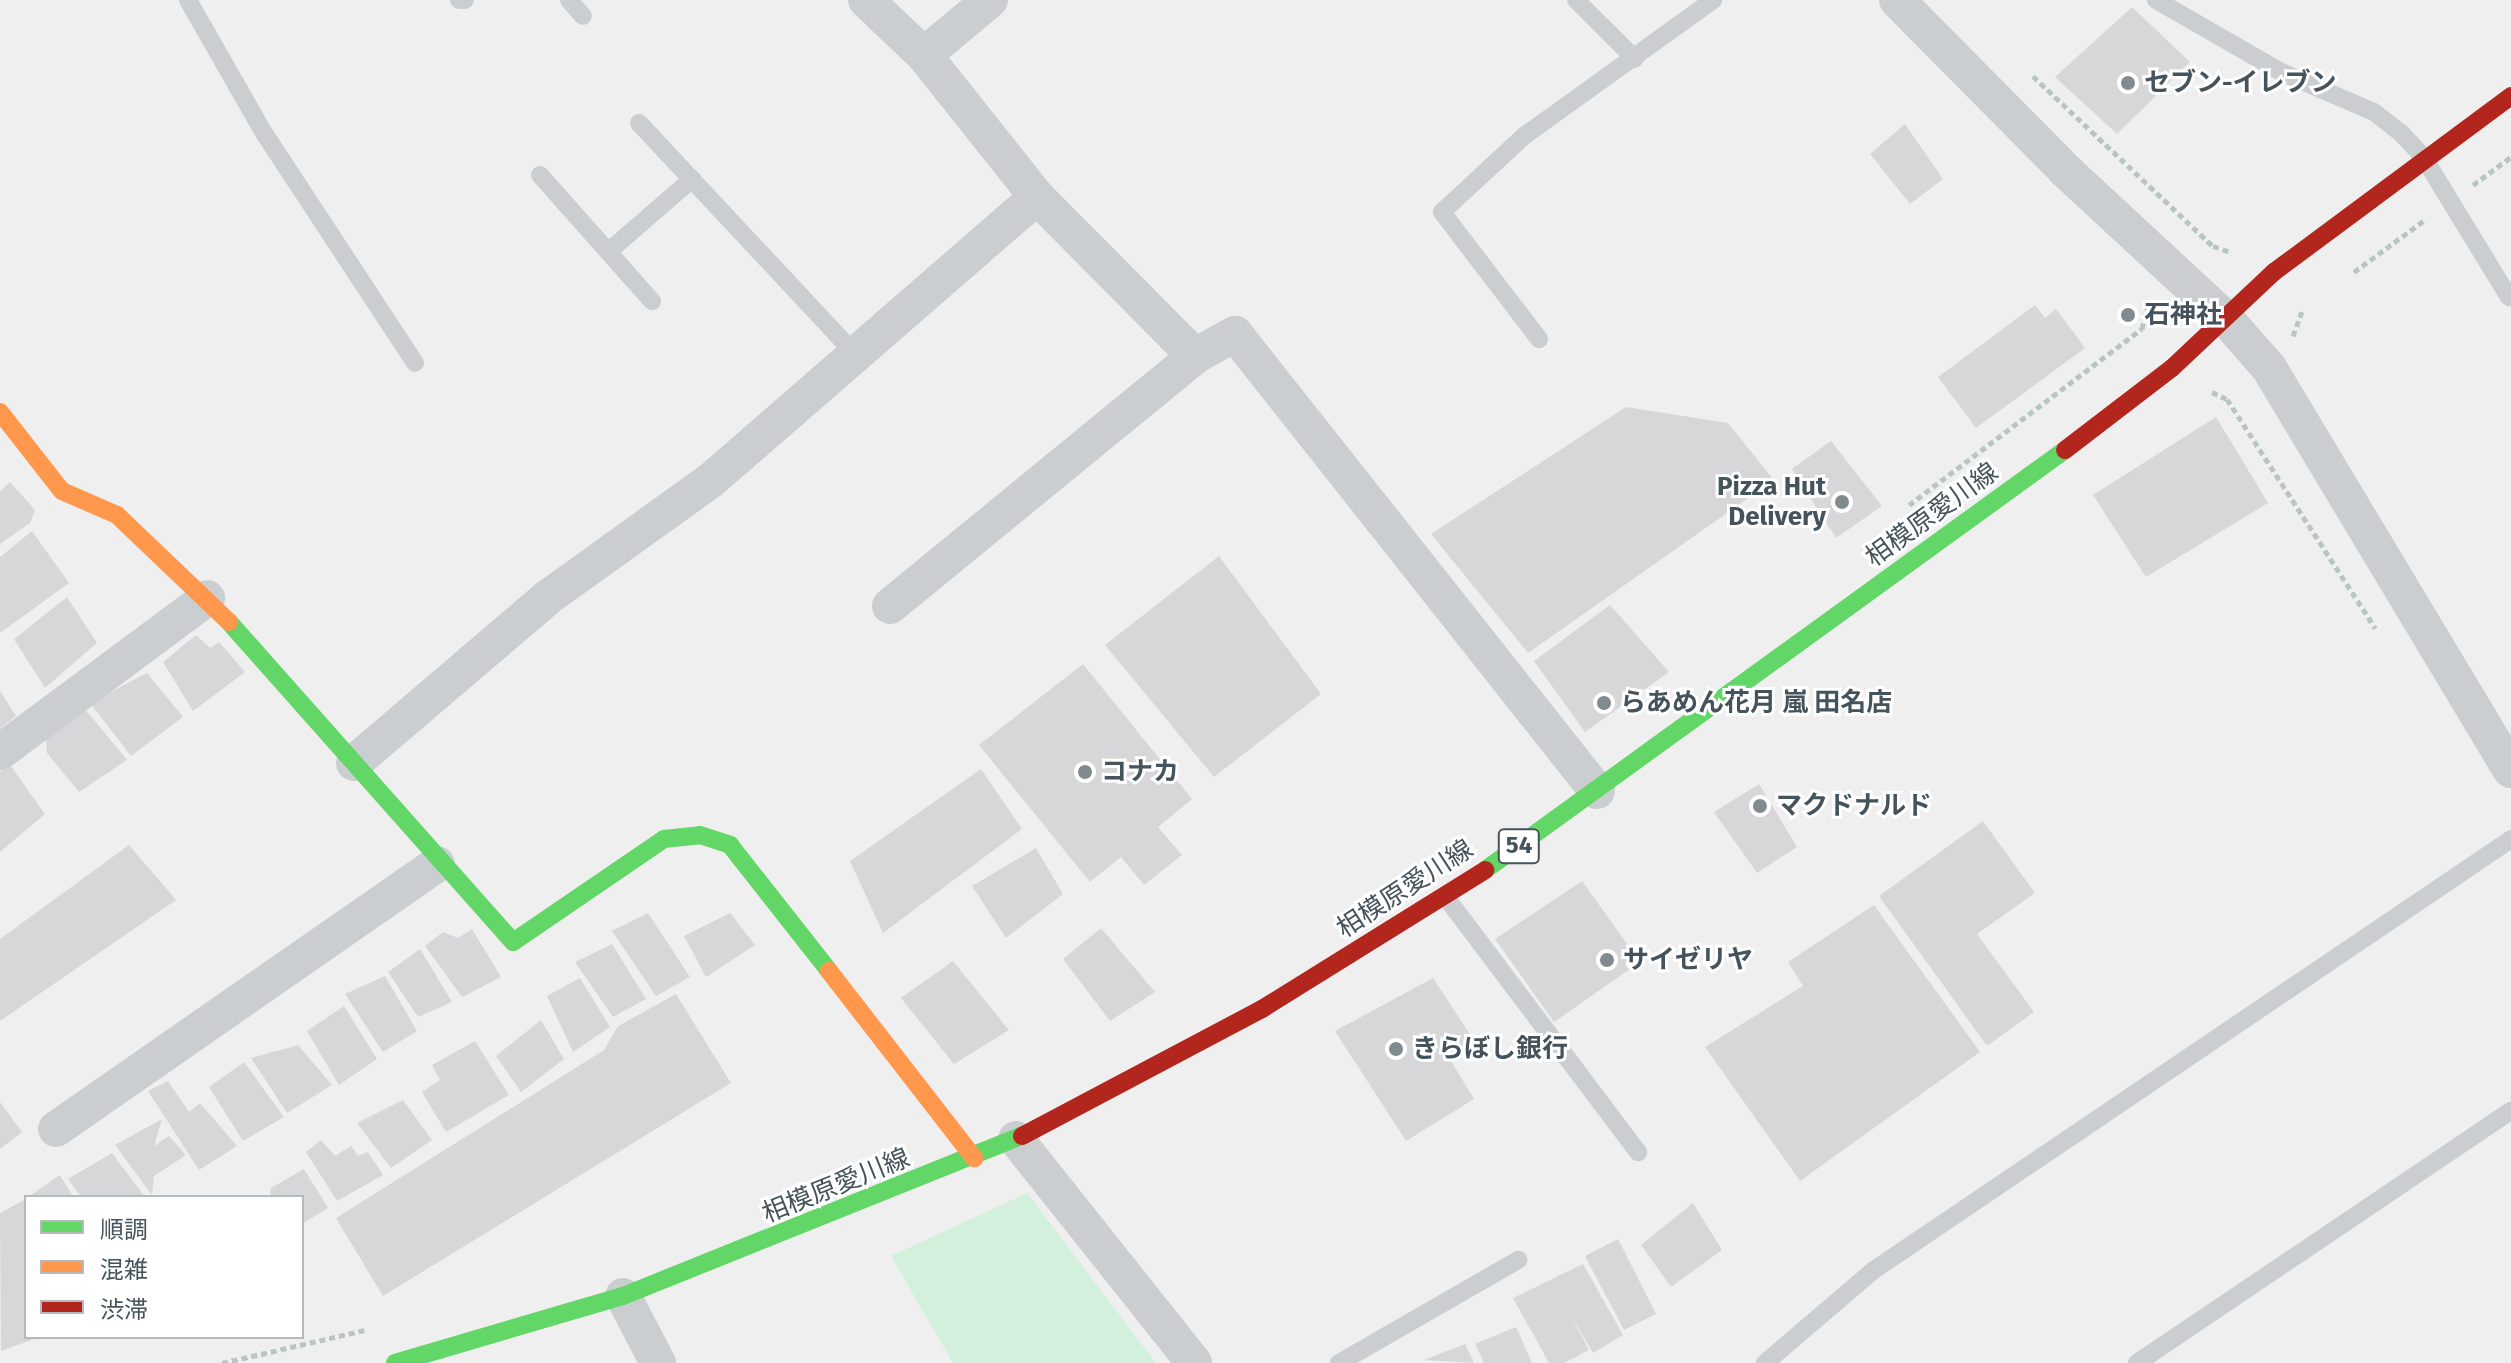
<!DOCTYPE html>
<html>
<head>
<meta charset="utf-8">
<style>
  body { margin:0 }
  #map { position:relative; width:2511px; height:1363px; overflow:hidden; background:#f0efef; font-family:"Fira Sans","Noto Sans JP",sans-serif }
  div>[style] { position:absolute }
  .green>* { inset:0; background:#d2f0db }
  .building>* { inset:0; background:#d7d7d9 }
  .path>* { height:5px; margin-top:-2.5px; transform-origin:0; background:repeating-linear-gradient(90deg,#b8c5c0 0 6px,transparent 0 10px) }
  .lane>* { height:18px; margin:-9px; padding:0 9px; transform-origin:9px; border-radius:9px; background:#cbced0 }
  .street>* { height:36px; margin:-18px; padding:0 18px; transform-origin:18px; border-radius:18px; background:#cbced0 }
  .fast>* { height:18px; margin:-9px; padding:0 9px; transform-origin:9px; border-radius:9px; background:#63d668 }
  .slow>* { height:18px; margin:-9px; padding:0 9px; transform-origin:9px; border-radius:9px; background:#ff974d }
  .jam>* { height:18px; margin:-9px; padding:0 9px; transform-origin:9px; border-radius:9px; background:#b3261e }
  .dots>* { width:22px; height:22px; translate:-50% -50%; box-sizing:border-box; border:4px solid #fff; border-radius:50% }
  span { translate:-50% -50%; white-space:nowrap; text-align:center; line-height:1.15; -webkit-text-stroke:6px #fff; paint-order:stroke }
  .shield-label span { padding:2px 6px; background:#fff; border:2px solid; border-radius:6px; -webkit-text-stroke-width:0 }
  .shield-label { font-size:24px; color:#45535c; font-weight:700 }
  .poi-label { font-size:26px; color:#45535c; font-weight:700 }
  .left { translate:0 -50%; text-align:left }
  .right { translate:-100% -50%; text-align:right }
  .street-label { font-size:26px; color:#45535c }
  .legend { position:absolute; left:24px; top:1195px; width:280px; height:144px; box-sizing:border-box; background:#fff; border:2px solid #b5babe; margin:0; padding:10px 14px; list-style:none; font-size:24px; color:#45535c }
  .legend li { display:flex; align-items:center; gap:16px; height:40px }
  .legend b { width:40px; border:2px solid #b5babe }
</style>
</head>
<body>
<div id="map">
  <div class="green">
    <i style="clip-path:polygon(1027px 1193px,1156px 1363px,953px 1363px,891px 1256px)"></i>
  </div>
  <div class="building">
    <i style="clip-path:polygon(2132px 7px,2190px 62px,2117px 134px,2055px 77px)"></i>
    <i style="clip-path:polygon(1905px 124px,1943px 179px,1910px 204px,1870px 154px)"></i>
    <i style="clip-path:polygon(2035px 305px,2045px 318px,2056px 309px,2085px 348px,1976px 428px,1938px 377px)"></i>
    <i style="clip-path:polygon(1626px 407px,1728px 423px,1774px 480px,1528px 653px,1431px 534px)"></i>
    <i style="clip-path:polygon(2216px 417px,2268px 503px,2146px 577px,2093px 495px)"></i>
    <i style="clip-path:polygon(1831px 441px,1882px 506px,1836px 538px,1792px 469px)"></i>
    <i style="clip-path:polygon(10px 482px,35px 510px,30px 523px,0 544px,0 491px)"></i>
    <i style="clip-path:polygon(32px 531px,69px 583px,0 633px,0 557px)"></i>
    <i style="clip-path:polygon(1219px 556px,1321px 694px,1214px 777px,1105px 645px)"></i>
    <i style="clip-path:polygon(67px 597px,97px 643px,45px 688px,14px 639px)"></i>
    <i style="clip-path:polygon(1610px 605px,1669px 672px,1585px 732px,1534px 661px)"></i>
    <i style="clip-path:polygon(196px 635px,210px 648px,219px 642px,245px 672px,193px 711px,163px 662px)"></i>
    <i style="clip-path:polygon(1083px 664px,1192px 799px,1158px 827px,1182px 855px,1144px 885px,1121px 857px,1090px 882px,979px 745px)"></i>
    <i style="clip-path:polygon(147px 673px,183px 717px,131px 756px,90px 703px)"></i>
    <i style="clip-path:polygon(0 691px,16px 716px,0 729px)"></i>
    <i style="clip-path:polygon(81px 704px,127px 760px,79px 792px,47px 753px,45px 728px)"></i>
    <i style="clip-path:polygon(10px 765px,45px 814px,0 852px,0 772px)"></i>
    <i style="clip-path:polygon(981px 769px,1022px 829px,883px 933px,850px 861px)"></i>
    <i style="clip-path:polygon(1759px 784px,1797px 847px,1757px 873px,1714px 812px)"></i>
    <i style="clip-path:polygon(1983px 821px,2035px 893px,1977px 934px,2034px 1012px,1987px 1046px,1879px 896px)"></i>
    <i style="clip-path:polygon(129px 845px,176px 900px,0 1021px,0 939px)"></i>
    <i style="clip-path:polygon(1036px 848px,1063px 894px,1006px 938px,972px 886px)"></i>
    <i style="clip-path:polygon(1582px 881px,1640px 962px,1554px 1022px,1495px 939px)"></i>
    <i style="clip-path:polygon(1874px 905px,1980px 1052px,1800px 1181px,1705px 1047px,1803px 986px,1788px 962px)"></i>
    <i style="clip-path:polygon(648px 913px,690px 977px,656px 996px,612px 931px)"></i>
    <i style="clip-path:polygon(730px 913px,755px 945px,706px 977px,684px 936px)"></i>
    <i style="clip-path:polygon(1101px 928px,1155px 992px,1110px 1021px,1063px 959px)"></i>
    <i style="clip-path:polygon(472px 929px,501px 977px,462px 997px,425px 946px,443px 932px,458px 938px)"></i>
    <i style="clip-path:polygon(612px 944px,646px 999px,613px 1017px,575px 962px)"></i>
    <i style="clip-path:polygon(420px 949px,452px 1002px,418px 1017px,388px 972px)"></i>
    <i style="clip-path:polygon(953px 961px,1009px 1030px,954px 1064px,901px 998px)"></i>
    <i style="clip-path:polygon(385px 976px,417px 1031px,383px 1052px,345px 994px)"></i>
    <i style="clip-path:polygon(580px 978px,610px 1027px,573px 1052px,547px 996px)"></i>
    <i style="clip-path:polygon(1433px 978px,1477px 1045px,1450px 1059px,1474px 1099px,1406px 1141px,1335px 1031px)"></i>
    <i style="clip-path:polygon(676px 994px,731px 1083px,383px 1296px,336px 1218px,604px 1050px,618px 1026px)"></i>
    <i style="clip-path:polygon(344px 1006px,377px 1059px,339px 1085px,307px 1031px)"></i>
    <i style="clip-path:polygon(541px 1020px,564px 1059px,521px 1092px,496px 1056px)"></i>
    <i style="clip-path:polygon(475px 1041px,509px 1095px,446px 1132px,422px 1092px,440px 1080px,432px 1065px)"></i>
    <i style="clip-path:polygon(298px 1045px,332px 1085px,287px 1113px,251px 1058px)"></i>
    <i style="clip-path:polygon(244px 1062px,284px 1117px,243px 1141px,209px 1087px)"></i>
    <i style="clip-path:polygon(168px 1081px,189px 1112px,200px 1103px,237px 1146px,199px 1170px,148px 1091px)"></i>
    <i style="clip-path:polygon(403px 1100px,432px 1140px,391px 1168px,357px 1123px)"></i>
    <i style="clip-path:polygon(0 1102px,22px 1132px,0 1149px)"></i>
    <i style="clip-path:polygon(162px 1119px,154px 1146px,169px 1136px,186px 1155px,154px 1176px,152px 1195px,115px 1145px)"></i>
    <i style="clip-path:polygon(321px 1140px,335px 1156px,351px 1146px,358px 1156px,368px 1152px,383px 1175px,337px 1201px,306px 1152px)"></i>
    <i style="clip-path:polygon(112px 1153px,145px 1197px,81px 1197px,68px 1179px)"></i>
    <i style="clip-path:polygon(304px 1169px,328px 1208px,302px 1224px,302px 1197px,270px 1197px,271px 1188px)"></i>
    <i style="clip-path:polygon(60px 1175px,73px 1197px,28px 1197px)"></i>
    <i style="clip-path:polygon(24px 1200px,26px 1337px,40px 1337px,1px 1351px,0 1213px)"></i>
    <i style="clip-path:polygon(1693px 1203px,1722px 1250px,1671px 1287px,1641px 1245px)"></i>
    <i style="clip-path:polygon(1618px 1239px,1656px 1314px,1624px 1330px,1585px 1256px)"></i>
    <i style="clip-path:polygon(1583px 1264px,1623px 1335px,1593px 1353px,1569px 1312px,1589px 1350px,1564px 1363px,1549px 1363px,1513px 1298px)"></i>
    <i style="clip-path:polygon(1516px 1327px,1532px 1363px,1484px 1363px,1475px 1344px)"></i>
    <i style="clip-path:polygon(1465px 1344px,1474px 1363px,1424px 1360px)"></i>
  </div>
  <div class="path">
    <i style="left:2033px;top:76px;width:248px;rotate:43.4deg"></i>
    <i style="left:2213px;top:246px;width:18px;rotate:19deg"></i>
    <i style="left:2473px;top:185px;width:47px;rotate:-36.4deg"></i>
    <i style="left:2354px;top:272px;width:89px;rotate:-36.4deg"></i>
    <i style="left:2293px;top:336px;width:30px;rotate:-70deg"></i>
    <i style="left:2212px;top:392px;width:17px;rotate:25deg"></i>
    <i style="left:2227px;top:399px;width:273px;rotate:57.1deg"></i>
    <i style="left:1909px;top:505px;width:292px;rotate:-37.1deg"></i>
    <i style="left:2142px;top:329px;width:30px;rotate:-78deg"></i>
    <i style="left:222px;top:1363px;width:147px;rotate:-13deg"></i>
  </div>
  <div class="lane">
    <i style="left:188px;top:0;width:153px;rotate:60.3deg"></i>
    <i style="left:264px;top:133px;width:275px;rotate:56.7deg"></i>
    <i style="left:459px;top:0;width:6px"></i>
    <i style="left:569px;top:0;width:21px;rotate:49deg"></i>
    <i style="left:1576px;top:0;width:83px;rotate:45deg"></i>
    <i style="left:2156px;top:0;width:144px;rotate:29.9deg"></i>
    <i style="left:2281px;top:72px;width:101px;rotate:23.3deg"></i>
    <i style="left:2374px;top:112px;width:34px;rotate:38deg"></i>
    <i style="left:2401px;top:133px;width:34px;rotate:47deg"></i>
    <i style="left:2424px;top:158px;width:163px;rotate:58.6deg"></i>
    <i style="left:639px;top:123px;width:313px;rotate:46.9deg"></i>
    <i style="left:540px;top:175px;width:169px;rotate:48.4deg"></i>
    <i style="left:609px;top:251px;width:110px;rotate:-40.9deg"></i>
    <i style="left:1539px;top:339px;width:160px;rotate:-127.4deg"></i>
    <i style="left:1442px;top:212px;width:112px;rotate:-42.8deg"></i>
    <i style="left:1524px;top:136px;width:233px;rotate:-35.7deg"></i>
    <i style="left:1445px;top:896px;width:321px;rotate:53deg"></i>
    <i style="left:1339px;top:1363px;width:207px;rotate:-29.9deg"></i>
    <i style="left:1765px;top:1363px;width:143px;rotate:-40.5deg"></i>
    <i style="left:1874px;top:1270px;width:769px;rotate:-34.08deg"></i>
    <i style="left:2137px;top:1363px;width:451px;rotate:-34deg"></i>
  </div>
  <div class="street">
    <i style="left:866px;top:0;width:80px;rotate:43.5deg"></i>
    <i style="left:990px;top:0;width:86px;rotate:140.2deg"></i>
    <i style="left:924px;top:55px;width:181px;rotate:51.5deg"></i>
    <i style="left:1037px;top:197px;width:224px;rotate:45.2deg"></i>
    <i style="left:1897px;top:0;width:239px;rotate:45.3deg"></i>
    <i style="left:2065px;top:170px;width:221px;rotate:42.8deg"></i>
    <i style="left:2227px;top:320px;width:64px;rotate:48.8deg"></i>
    <i style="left:2269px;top:368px;width:469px;rotate:59deg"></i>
    <i style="left:890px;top:606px;width:394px;rotate:-39.3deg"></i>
    <i style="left:1195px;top:356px;width:46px;rotate:-28.8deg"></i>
    <i style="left:1235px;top:334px;width:583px;rotate:51.62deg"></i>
    <i style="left:0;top:752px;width:258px;rotate:-36.6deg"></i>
    <i style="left:354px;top:763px;width:254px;rotate:-40.5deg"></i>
    <i style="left:547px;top:598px;width:201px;rotate:-35.7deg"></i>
    <i style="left:710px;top:481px;width:433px;rotate:-41deg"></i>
    <i style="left:56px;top:1129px;width:464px;rotate:-34.8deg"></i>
    <i style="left:1016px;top:1139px;width:286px;rotate:51.5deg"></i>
    <i style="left:623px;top:1296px;width:76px;rotate:62.4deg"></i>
  </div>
  <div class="fast">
    <i style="left:229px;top:622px;width:428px;rotate:48.4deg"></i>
    <i style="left:513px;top:942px;width:183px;rotate:-34.3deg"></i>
    <i style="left:664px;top:839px;width:36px;rotate:-6deg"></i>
    <i style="left:700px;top:835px;width:32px;rotate:18deg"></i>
    <i style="left:730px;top:845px;width:160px;rotate:51.8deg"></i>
    <i style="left:1485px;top:870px;width:716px;rotate:-35.91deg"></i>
    <i style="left:395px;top:1363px;width:238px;rotate:-16.4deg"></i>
    <i style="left:623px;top:1296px;width:430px;rotate:-21.9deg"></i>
  </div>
  <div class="slow">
    <i style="left:0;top:412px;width:100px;rotate:51.9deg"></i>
    <i style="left:62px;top:491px;width:60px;rotate:23.6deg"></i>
    <i style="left:117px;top:515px;width:155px;rotate:43.7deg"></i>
    <i style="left:829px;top:971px;width:237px;rotate:52.2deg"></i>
  </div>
  <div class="jam">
    <i style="left:2065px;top:450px;width:135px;rotate:-37.5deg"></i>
    <i style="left:2172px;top:368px;width:140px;rotate:-43.3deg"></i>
    <i style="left:2274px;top:272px;width:295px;rotate:-36.6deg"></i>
    <i style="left:1022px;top:1136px;width:272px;rotate:-27.9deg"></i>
    <i style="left:1262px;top:1009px;width:263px;rotate:-31.9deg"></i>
  </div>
  <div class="dots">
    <i style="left:2128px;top:83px;background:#818a8f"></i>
    <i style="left:2128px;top:315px;background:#818a8f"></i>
    <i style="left:1842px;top:502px;background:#818a8f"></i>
    <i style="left:1604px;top:703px;background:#818a8f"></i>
    <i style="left:1085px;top:772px;background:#818a8f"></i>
    <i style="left:1760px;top:806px;background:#818a8f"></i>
    <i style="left:1607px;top:960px;background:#818a8f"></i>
    <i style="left:1396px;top:1049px;background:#818a8f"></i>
  </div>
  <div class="shield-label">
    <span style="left:1519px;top:846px">54</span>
  </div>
  <div class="poi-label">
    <span class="left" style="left:2144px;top:83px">セブン-イレブン</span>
    <span class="left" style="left:2144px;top:315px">石神社</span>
    <span class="right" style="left:1826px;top:502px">Pizza Hut<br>Delivery</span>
    <span class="left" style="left:1620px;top:703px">らあめん花月 嵐 田名店</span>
    <span class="left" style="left:1101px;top:772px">コナカ</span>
    <span class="left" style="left:1776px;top:806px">マクドナルド</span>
    <span class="left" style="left:1623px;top:960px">サイゼリヤ</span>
    <span class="left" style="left:1412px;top:1049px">きらぼし銀行</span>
  </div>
  <div class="street-label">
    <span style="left:1932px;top:515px;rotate:-36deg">相模原愛川線</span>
    <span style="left:1405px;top:889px;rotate:-33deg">相模原愛川線</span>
    <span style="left:836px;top:1186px;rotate:-22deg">相模原愛川線</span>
  </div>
  <ul class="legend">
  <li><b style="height:10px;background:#63d668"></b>順調</li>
  <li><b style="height:10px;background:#ff974d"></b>混雑</li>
  <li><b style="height:10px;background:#b3261e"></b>渋滞</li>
  </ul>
</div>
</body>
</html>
